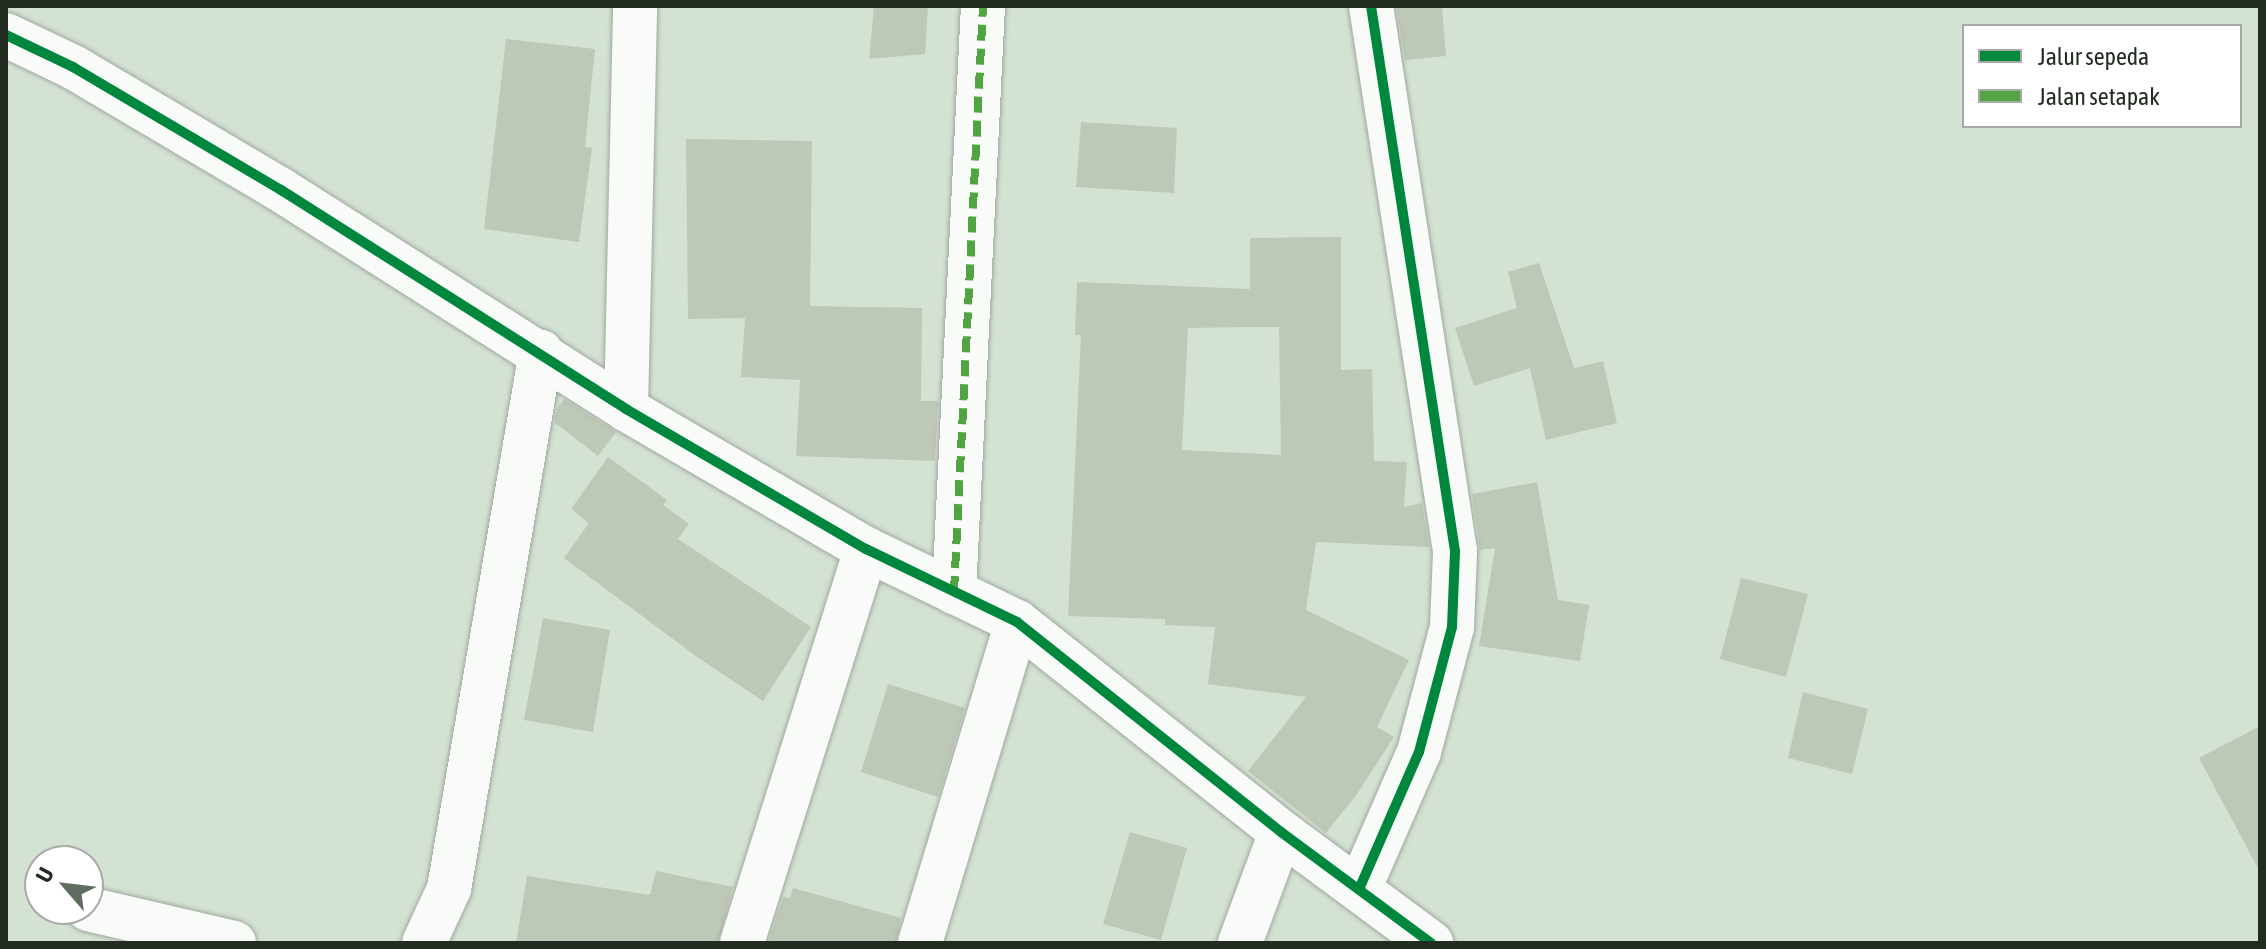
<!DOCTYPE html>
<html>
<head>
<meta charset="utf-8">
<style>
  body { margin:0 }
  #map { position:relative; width:2266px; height:949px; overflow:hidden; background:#d4e2d3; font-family:"Asap Condensed",sans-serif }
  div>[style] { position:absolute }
  .building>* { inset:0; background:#bec8b6 }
  .roads { filter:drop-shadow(0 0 2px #9ea99e) drop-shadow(0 0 2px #9ea99e) }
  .minor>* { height:44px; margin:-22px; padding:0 22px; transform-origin:22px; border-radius:22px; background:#f9fbf8 }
  .quiet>* { height:8px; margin-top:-4px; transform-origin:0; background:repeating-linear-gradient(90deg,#50a441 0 16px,transparent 0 24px) }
  .cycleway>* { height:10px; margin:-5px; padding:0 5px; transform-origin:5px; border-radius:5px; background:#00873e }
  span { translate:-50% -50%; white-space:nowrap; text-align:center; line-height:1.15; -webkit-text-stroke:6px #fff; paint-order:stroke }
  .frame { position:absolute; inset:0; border:8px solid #222c21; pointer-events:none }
  .legend { position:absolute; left:1962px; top:24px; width:280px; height:104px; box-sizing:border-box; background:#fff; border:2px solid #a7aba6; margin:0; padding:10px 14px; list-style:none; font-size:24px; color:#222c21 }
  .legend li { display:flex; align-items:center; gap:16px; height:40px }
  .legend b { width:40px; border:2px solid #a7aba6 }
  .north { position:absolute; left:24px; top:845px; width:80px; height:80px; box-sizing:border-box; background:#fff; border:2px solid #a7aba6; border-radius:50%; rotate:298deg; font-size:22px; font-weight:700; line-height:32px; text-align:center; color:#222c21 }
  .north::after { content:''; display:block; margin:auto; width:28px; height:36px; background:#606c5f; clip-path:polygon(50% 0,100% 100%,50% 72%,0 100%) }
</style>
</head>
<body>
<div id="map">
  <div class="building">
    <i style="clip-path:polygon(874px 6px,928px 6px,925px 54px,869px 59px)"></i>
    <i style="clip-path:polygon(1396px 6px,1442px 6px,1446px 56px,1405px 60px)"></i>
    <i style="clip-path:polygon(506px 39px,595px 49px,585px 147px,592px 148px,579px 242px,484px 229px)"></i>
    <i style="clip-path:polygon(1081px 122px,1177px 128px,1174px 193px,1076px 187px)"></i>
    <i style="clip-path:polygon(686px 139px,812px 141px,810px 306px,922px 308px,921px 401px,938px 401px,935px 461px,796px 456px,800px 380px,741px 377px,745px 318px,688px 319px)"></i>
    <i style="clip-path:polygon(evenodd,1341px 237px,1341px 370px,1372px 369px,1374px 461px,1407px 462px,1404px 507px,1422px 503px,1429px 547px,1316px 542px,1306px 610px,1409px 660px,1377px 727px,1394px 737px,1357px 794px,1326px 833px,1248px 771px,1306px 697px,1208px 684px,1215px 627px,1165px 625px,1165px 619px,1068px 616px,1081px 335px,1075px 335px,1077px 282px,1250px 289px,1250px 238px,1341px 237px,1250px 327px,1279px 327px,1281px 455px,1182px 450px,1188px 328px,1250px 327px)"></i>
    <i style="clip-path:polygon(1539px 263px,1574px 368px,1603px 361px,1617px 423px,1546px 440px,1530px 368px,1474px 386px,1455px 328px,1517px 308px,1508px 272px)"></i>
    <i style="clip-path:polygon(564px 399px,616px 432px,598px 456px,554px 422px,557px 409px)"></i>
    <i style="clip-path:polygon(608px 457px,667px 500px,663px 505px,689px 524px,678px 539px,811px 627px,763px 701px,700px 659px,564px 558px,589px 523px,571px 509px)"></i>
    <i style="clip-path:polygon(1537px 482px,1558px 600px,1589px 605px,1580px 661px,1479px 646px,1495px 548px,1480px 550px,1472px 494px)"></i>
    <i style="clip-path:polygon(1741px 578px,1808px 594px,1786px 677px,1720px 659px)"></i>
    <i style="clip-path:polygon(543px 618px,610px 630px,593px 732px,524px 720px)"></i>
    <i style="clip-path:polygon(888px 684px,965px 708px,938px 797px,861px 772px)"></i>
    <i style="clip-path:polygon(1803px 692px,1868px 709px,1852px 774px,1788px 758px)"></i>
    <i style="clip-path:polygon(2260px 726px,2260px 872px,2199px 758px)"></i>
    <i style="clip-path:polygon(1130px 832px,1187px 848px,1161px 940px,1103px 924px)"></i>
    <i style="clip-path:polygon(656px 871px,733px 887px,718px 943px,516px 943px,527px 876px,650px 895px)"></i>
    <i style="clip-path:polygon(793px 888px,901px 918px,896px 943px,768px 943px,783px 897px,790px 898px)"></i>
  </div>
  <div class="roads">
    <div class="minor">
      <i style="left:6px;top:35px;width:74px;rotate:25.5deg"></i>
      <i style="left:73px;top:67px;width:242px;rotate:30.6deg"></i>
      <i style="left:281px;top:190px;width:409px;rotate:32.4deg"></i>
      <i style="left:626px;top:409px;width:278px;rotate:30.3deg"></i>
      <i style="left:866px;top:549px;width:168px;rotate:25.8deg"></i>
      <i style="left:1017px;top:622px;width:337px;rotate:38.5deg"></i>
      <i style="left:1281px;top:832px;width:187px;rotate:36.5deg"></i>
      <i style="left:626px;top:409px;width:403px;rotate:-88.7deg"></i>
      <i style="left:954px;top:592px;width:587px;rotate:-87.17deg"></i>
      <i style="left:1360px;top:887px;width:147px;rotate:-66.4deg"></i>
      <i style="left:1419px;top:752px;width:129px;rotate:-75.2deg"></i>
      <i style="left:1452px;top:627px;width:76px;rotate:-87.7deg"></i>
      <i style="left:1455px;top:551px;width:551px;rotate:-98.76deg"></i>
      <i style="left:88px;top:909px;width:150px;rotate:13.1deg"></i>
      <i style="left:424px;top:943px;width:60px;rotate:-65.2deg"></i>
      <i style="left:449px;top:889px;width:545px;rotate:-80.28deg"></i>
      <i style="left:742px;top:943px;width:413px;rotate:-72.5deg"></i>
      <i style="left:920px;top:943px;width:335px;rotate:-73.2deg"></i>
      <i style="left:1240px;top:943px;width:118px;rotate:-69.7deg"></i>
    </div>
  </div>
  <div class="quiet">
    <i style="left:954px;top:592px;width:587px;rotate:-87.17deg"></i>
  </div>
  <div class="cycleway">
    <i style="left:6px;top:35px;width:74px;rotate:25.5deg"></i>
    <i style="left:73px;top:67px;width:242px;rotate:30.6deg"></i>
    <i style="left:281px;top:190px;width:409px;rotate:32.4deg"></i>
    <i style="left:626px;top:409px;width:278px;rotate:30.3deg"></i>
    <i style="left:866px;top:549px;width:168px;rotate:25.8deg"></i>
    <i style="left:1017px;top:622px;width:337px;rotate:38.5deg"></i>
    <i style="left:1281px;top:832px;width:187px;rotate:36.5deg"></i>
    <i style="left:1360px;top:887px;width:147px;rotate:-66.4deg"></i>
    <i style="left:1419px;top:752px;width:129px;rotate:-75.2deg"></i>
    <i style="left:1452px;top:627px;width:76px;rotate:-87.7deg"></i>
    <i style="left:1455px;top:551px;width:551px;rotate:-98.76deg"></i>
  </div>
  <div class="frame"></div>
  <ul class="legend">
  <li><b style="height:10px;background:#00873e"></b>Jalur sepeda</li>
  <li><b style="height:10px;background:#50a441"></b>Jalan setapak</li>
  </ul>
  <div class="north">U</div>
</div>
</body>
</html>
